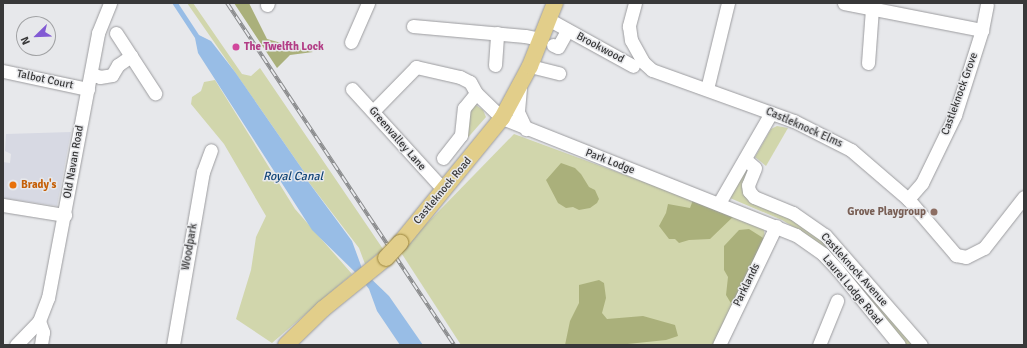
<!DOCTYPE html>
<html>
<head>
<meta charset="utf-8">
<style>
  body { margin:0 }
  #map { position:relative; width:1027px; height:348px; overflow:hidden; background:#e7e8eb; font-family:Signika,sans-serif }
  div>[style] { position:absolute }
  .built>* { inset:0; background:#d7d9e3 }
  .green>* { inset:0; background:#d1d6ac }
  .forest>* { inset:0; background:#aab07b }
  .water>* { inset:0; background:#98bde6 }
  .roads { filter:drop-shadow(0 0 1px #9c9c9f) drop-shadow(0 0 1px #9c9c9f) }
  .minor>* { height:13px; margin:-6.5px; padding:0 6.5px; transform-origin:6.5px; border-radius:6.5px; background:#fff }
  .major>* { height:16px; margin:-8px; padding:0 8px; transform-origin:8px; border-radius:8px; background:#e2ce8a }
  .rail>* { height:4px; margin-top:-2px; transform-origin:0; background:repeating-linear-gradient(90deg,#e7e8eb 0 8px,#898a8c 0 16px); box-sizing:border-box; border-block:1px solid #898a8c }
  .bridges { filter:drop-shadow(0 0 1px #9a843b) drop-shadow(0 0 1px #9a843b) }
  .major-bridge>* { height:16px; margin:-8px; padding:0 8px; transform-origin:8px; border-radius:8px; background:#e2ce8a }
  .dots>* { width:11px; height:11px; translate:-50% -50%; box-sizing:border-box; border:2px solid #e7e8eb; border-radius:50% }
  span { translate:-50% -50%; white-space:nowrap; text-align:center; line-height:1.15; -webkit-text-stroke:3px #e7e8eb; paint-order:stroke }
  .hotel-label { font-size:11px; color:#b23c85; font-weight:700 }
  .left { translate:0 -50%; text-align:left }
  .street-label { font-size:11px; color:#383839 }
  .food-label { font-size:11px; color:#c56008; font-weight:700 }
  .education-label { font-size:11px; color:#785e54; font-weight:700 }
  .right { translate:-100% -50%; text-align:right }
  .water-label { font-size:12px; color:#0f4376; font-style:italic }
  .frame { position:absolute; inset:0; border:4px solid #383839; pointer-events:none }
  .north { position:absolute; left:16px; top:16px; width:40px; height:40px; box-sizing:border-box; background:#e7e8eb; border:1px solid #a1a2a4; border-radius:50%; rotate:247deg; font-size:11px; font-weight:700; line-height:16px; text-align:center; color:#383839 }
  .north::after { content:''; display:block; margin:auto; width:14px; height:18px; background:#825ad4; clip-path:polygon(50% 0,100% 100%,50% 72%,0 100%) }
</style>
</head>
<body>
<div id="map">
  <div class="built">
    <i style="clip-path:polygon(71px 132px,57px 206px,3px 198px,3px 162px,10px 163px,11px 154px,5px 151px,6px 134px)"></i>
  </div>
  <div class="green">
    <i style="clip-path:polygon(187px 3px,193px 3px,242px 74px,251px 76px,260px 68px,383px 249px,365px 264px,359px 248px,307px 180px,307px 176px)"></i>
    <i style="clip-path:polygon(215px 80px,295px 209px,352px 274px,272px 343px,236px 319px,251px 270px,256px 237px,266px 216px,224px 144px,191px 104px,192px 97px,201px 91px,204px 82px)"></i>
    <i style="clip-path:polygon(473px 103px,483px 110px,486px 117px,464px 142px,467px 113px)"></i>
    <i style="clip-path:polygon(777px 126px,788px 128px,766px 166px,755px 157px,771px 129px)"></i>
    <i style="clip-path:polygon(514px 134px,693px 200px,764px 229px,765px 239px,714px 345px,461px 345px,400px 251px)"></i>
    <i style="clip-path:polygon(744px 169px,748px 169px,745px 181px,788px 216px,818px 237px,915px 345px,906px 345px,828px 252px,810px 237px,782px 220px,730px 198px)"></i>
  </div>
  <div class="forest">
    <i style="clip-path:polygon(234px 3px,249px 3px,267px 39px,313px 52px,290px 55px,277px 68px)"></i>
    <i style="clip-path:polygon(561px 163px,575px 168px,581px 174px,589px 187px,595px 190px,599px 199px,597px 203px,590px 208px,579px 210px,573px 207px,566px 208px,558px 203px,546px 180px)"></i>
    <i style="clip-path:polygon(693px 200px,736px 214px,710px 239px,689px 240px,679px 243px,675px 239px,669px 239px,659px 226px,666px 213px,668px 204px,690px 208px)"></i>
    <i style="clip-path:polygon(749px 229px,765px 239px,732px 305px,726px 295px,728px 277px,724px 270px,724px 246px,739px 230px)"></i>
    <i style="clip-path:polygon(599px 280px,604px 283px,606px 298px,602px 313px,607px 319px,643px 316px,675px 325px,678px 336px,666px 340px,618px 345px,565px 345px,570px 321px,579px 303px,579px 285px)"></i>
  </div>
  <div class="water">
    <i style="clip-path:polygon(172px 3px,178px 3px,199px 35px,211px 41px,235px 72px,307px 176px,307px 180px,352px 241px,363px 271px,389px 296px,423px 345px,400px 345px,377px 311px,369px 289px,359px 276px,312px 230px,198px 53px,195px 38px)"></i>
  </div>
  <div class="roads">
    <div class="minor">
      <i style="left:635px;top:3px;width:24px;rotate:105deg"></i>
      <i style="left:629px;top:26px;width:14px;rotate:82deg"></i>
      <i style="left:631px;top:40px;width:25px;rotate:61deg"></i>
      <i style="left:643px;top:62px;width:12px;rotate:42deg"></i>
      <i style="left:652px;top:70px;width:151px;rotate:19.8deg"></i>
      <i style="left:794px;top:121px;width:64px;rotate:27deg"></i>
      <i style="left:851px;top:150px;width:75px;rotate:40.7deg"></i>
      <i style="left:908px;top:199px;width:74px;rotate:49.4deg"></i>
      <i style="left:956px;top:255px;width:10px;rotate:11deg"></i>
      <i style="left:966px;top:257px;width:20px;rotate:-27deg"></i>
      <i style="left:984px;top:248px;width:65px;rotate:-51.9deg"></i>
      <i style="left:844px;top:3px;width:141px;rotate:11.1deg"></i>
      <i style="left:267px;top:5px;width:2px;rotate:-63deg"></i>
      <i style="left:548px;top:19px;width:97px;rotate:28.9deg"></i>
      <i style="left:413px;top:26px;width:112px;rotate:5.1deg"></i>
      <i style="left:525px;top:36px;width:15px;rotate:11deg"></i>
      <i style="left:116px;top:33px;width:72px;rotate:57deg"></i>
      <i style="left:351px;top:42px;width:43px;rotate:-66.4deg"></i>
      <i style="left:553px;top:45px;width:5px;rotate:22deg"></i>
      <i style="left:558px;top:47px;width:18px;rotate:-61deg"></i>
      <i style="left:868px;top:63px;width:55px;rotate:-85.8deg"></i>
      <i style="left:495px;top:65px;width:32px;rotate:-86deg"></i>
      <i style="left:530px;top:66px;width:30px;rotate:14deg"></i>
      <i style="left:3px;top:71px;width:87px;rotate:12deg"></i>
      <i style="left:91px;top:74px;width:9px;rotate:18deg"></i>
      <i style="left:100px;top:77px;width:12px;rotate:-9deg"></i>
      <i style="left:112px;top:75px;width:12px;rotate:-59deg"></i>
      <i style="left:118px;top:65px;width:16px;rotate:-35deg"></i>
      <i style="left:520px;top:88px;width:24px;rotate:95deg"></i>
      <i style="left:518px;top:112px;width:19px;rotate:65deg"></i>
      <i style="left:352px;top:89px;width:135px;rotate:47.7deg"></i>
      <i style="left:707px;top:89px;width:89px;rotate:-76.3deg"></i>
      <i style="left:377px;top:107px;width:56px;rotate:-45.7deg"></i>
      <i style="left:416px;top:67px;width:45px;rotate:12.8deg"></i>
      <i style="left:460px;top:77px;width:11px;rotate:27deg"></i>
      <i style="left:470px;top:82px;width:13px;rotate:61deg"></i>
      <i style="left:476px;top:93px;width:36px;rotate:44deg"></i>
      <i style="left:502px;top:118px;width:316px;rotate:21.7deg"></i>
      <i style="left:796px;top:235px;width:33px;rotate:35deg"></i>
      <i style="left:823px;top:254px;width:21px;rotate:47deg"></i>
      <i style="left:837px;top:269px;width:98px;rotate:50.8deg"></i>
      <i style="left:443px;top:158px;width:29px;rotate:-52deg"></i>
      <i style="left:461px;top:135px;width:27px;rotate:-84deg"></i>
      <i style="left:464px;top:108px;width:19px;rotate:-51deg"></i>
      <i style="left:745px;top:159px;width:13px;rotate:42deg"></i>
      <i style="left:755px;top:168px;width:18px;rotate:112deg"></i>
      <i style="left:748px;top:185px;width:6px;rotate:81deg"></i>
      <i style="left:749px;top:191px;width:8px;rotate:50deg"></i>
      <i style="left:754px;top:197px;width:42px;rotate:22.3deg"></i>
      <i style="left:793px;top:213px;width:39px;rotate:35deg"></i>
      <i style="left:825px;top:235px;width:146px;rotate:48.9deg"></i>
      <i style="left:908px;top:199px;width:21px;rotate:-49deg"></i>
      <i style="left:922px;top:183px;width:76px;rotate:-64.1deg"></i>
      <i style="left:955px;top:115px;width:89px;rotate:-72.4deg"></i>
      <i style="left:982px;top:30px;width:25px;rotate:-79deg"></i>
      <i style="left:719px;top:203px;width:104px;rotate:-60deg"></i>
      <i style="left:3px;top:205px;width:63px;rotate:9.2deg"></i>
      <i style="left:39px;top:321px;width:12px;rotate:70deg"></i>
      <i style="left:43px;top:332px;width:13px;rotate:99deg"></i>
      <i style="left:16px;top:345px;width:33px;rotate:-46deg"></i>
      <i style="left:39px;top:321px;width:25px;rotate:-69deg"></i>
      <i style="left:48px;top:298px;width:270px;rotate:-79.3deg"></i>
      <i style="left:98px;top:33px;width:32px;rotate:-68deg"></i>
      <i style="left:173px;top:345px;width:176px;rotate:-80.2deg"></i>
      <i style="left:203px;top:172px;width:23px;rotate:-70deg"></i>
      <i style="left:719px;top:345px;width:132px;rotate:-64.4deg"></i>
      <i style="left:819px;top:345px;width:48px;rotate:-67.8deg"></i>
    </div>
    <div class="major">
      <i style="left:400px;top:243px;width:161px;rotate:-50.8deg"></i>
      <i style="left:502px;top:118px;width:59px;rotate:-61.7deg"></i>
      <i style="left:530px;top:66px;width:68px;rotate:-68.4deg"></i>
      <i style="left:286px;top:345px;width:52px;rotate:-44.2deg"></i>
      <i style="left:323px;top:309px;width:81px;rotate:-39deg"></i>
    </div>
  </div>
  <div class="rail">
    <i style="left:227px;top:3px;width:410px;rotate:56.4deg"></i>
  </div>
  <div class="bridges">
    <div class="major-bridge">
      <i style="left:386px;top:258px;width:21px;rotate:-47deg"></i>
    </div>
  </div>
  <div class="dots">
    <i style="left:236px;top:47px;background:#d1479c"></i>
    <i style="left:13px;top:185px;background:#e8710a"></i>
    <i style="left:934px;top:212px;background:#8d6e63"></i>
  </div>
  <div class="hotel-label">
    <span class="left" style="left:244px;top:47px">The Twelfth Lock</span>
  </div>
  <div class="street-label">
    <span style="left:600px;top:48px;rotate:28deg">Brookwood</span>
    <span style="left:45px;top:80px;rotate:12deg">Talbot Court</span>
    <span style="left:960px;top:94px;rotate:-70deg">Castleknock Grove</span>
    <span style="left:804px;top:128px;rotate:24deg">Castleknock Elms</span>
    <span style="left:397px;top:139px;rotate:49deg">Greenvalley Lane</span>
    <span style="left:74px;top:162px;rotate:-80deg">Old Navan Road</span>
    <span style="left:610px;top:162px;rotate:21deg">Park Lodge</span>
    <span style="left:443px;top:191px;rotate:-50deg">Castleknock Road</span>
    <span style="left:190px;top:247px;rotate:-80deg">Woodpark</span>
    <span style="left:854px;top:270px;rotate:48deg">Castleknock Avenue</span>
    <span style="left:747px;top:285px;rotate:-64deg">Parklands</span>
    <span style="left:852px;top:290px;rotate:50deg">Laurel Lodge Road</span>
  </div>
  <div class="food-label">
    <span class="left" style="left:21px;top:185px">Brady's</span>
  </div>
  <div class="education-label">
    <span class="right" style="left:926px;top:212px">Grove Playgroup</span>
  </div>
  <div class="water-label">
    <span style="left:293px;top:177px">Royal Canal</span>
  </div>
  <div class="frame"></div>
  <div class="north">N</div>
</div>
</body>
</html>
